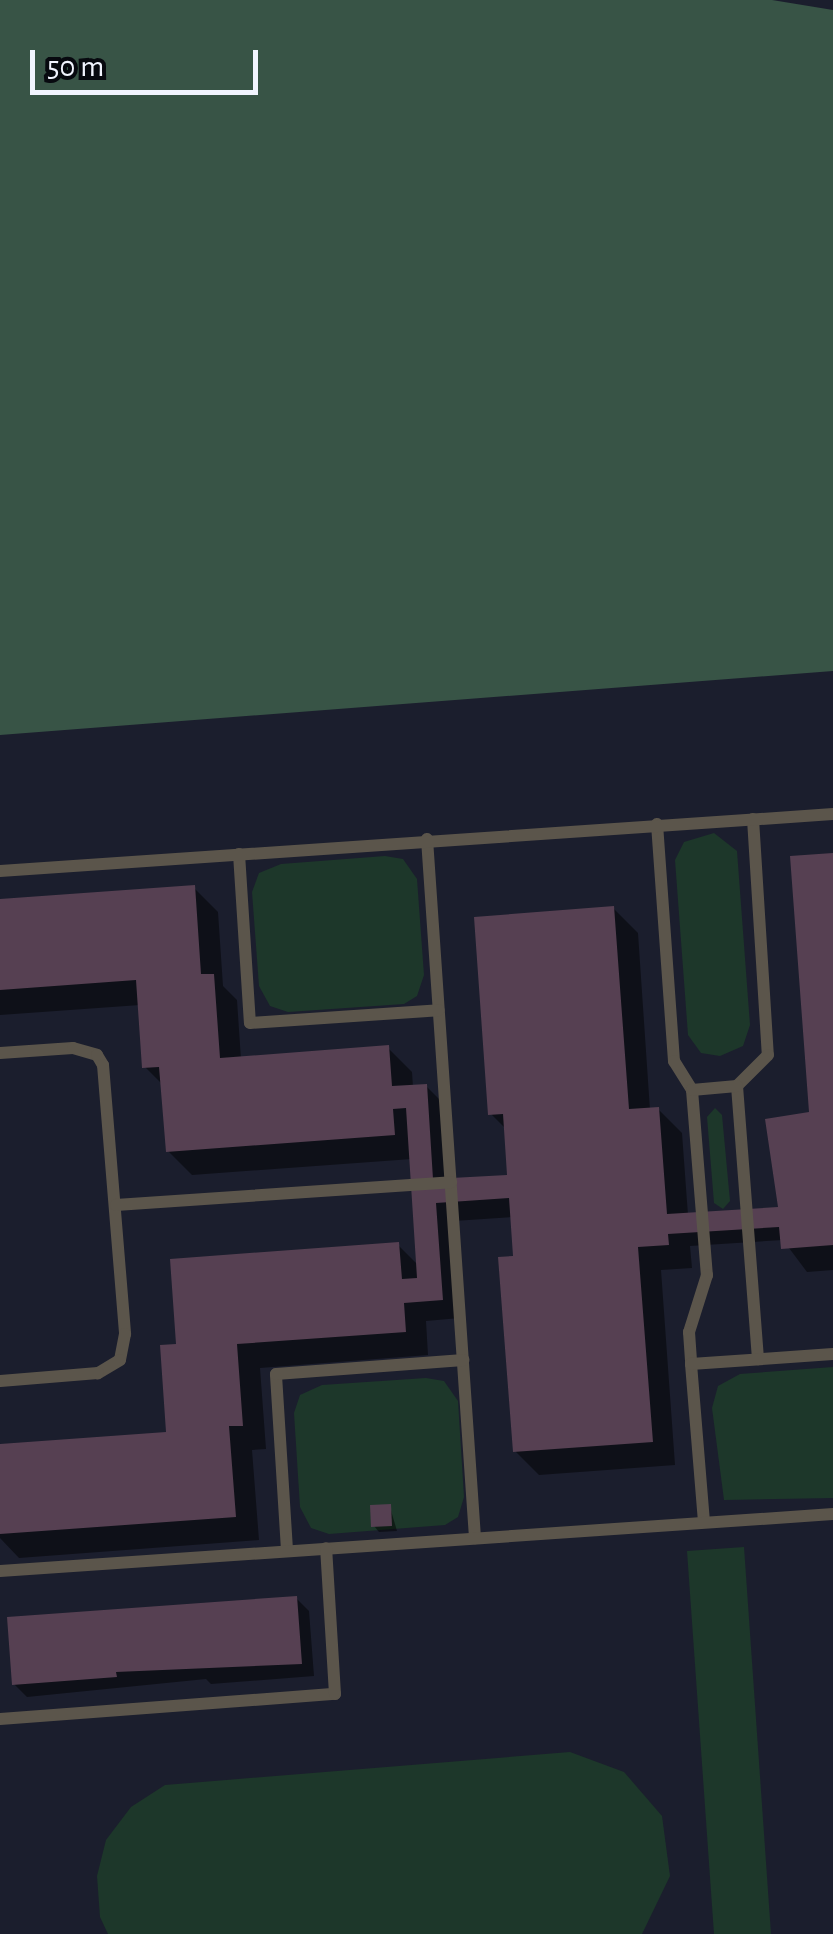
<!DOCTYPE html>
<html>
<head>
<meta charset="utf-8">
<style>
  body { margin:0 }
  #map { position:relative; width:833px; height:1934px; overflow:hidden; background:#1b1e2d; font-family:"Alegreya Sans",sans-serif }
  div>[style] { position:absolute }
  .green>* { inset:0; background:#1d372a }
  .forest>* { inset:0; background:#385446 }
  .shadow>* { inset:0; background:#0007 }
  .building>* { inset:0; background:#564052 }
  .service>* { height:12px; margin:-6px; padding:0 6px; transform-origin:6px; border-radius:6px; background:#5b554b }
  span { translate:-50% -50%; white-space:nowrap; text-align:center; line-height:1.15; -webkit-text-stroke:8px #07090f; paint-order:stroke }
  .scale { position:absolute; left:30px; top:50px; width:228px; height:45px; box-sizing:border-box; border:5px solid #f1f4fe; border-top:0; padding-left:12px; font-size:30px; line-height:35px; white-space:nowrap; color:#f1f4fe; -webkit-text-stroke:8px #07090f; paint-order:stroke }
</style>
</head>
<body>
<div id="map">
  <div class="green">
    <i style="clip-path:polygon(714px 833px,737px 851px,750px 1025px,743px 1046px,720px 1056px,701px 1053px,688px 1035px,675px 860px,684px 842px)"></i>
    <i style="clip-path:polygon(385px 856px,403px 859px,417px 879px,424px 975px,417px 996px,404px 1004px,288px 1012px,270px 1006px,259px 986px,252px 892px,259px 873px,281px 864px)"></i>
    <i style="clip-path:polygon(715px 1108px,722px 1115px,730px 1201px,723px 1209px,714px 1203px,707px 1117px)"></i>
    <i style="clip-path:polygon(833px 1367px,833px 1498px,724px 1500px,712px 1408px,718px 1386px,740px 1374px)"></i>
    <i style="clip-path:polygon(426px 1378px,444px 1381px,458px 1401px,464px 1497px,458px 1517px,445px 1525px,329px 1534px,311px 1528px,300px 1507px,294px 1413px,300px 1395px,322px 1385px)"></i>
    <i style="clip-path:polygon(744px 1547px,771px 1934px,714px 1934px,687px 1551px)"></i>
    <i style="clip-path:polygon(570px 1752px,624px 1772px,662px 1816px,670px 1876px,642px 1934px,108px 1934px,100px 1917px,97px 1876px,106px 1840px,131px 1807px,165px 1785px)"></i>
  </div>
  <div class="forest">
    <i style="clip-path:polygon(0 0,772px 0,833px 10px,833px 671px,0 735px)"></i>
  </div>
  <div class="shadow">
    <i style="clip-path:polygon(833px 856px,833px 1270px,807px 1272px,783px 1240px,690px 1246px,692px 1268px,661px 1270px,675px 1465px,539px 1475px,515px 1451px,513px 1217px,454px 1221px,460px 1318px,426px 1321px,428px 1355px,260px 1368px,266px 1449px,252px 1450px,259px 1540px,19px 1558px,0 1538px,0 1446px,169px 1434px,179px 1346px,398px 1245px,419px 1266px,412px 1159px,192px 1175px,168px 1151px,163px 1085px,145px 1067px,140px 1005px,0 1015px,0 902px,194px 888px,218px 912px,223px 986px,237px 1000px,241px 1059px,388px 1048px,412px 1072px,413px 1087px,426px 1086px,445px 1105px,450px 1181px,510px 1177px,507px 1130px,490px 1113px,614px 909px,638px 933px,650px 1110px,658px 1109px,682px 1133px,688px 1215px,780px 1209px,768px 1121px,811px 1114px)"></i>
    <i style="clip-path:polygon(390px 1507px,397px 1531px,379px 1532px,374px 1526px)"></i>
    <i style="clip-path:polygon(296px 1598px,309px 1611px,314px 1676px,211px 1684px,206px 1679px,27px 1697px,14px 1684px)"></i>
  </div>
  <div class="building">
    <i style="clip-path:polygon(833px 853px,833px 1245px,781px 1249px,779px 1227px,668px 1234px,669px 1245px,638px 1247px,653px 1442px,513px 1452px,498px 1257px,513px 1256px,509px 1198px,436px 1203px,443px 1300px,404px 1303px,406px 1332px,237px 1344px,243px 1426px,229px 1426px,236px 1517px,0 1534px,0 1444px,166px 1432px,160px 1345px,176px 1344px,170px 1259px,399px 1242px,402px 1279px,417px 1278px,406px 1108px,393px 1109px,395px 1135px,166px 1152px,159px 1067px,142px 1068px,136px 980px,0 990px,0 899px,195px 885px,201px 974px,214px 974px,220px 1058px,389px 1045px,392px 1086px,427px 1084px,433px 1179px,507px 1175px,503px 1114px,488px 1115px,474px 917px,614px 906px,629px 1109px,659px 1107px,667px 1214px,778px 1207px,765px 1119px,809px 1112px,790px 856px)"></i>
    <i style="clip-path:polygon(391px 1504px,392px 1526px,371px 1527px,370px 1505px)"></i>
    <i style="clip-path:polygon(297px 1596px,302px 1664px,116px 1672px,117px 1677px,12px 1685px,7px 1617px)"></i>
  </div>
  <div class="service">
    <i style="left:753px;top:819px;width:236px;rotate:86.4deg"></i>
    <i style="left:768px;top:1055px;width:44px;rotate:135deg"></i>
    <i style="left:737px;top:1086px;width:274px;rotate:85.6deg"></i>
    <i style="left:657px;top:824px;width:238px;rotate:85.9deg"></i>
    <i style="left:674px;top:1061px;width:34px;rotate:58deg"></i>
    <i style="left:692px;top:1090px;width:186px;rotate:85.4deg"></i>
    <i style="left:707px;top:1275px;width:60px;rotate:107.5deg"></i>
    <i style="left:689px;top:1332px;width:32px;rotate:86deg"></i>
    <i style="left:427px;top:839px;width:701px;rotate:86.07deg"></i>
    <i style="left:239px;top:854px;width:169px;rotate:86.3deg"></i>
    <i style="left:250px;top:1023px;width:189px;rotate:-3.9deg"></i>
    <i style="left:0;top:871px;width:835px;rotate:-3.91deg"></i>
    <i style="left:0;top:1053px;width:73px;rotate:-3.9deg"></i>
    <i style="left:73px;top:1048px;width:25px;rotate:16deg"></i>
    <i style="left:97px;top:1055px;width:12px;rotate:59deg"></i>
    <i style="left:103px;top:1065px;width:270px;rotate:85.3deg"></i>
    <i style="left:125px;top:1334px;width:26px;rotate:101deg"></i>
    <i style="left:120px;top:1360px;width:26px;rotate:149deg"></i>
    <i style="left:98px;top:1373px;width:98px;rotate:175.3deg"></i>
    <i style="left:692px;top:1090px;width:45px;rotate:-5.1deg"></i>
    <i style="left:116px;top:1205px;width:336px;rotate:-3.9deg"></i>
    <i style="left:704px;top:1522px;width:159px;rotate:-94.7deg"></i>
    <i style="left:691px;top:1364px;width:142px;rotate:-4deg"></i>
    <i style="left:287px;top:1550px;width:176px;rotate:-93.6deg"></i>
    <i style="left:276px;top:1374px;width:188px;rotate:-4.3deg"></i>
    <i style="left:0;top:1571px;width:835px;rotate:-3.91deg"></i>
    <i style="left:0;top:1719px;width:336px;rotate:-4.3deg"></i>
    <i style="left:335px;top:1694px;width:146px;rotate:-93.5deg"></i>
  </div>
  <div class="scale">50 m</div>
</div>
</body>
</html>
